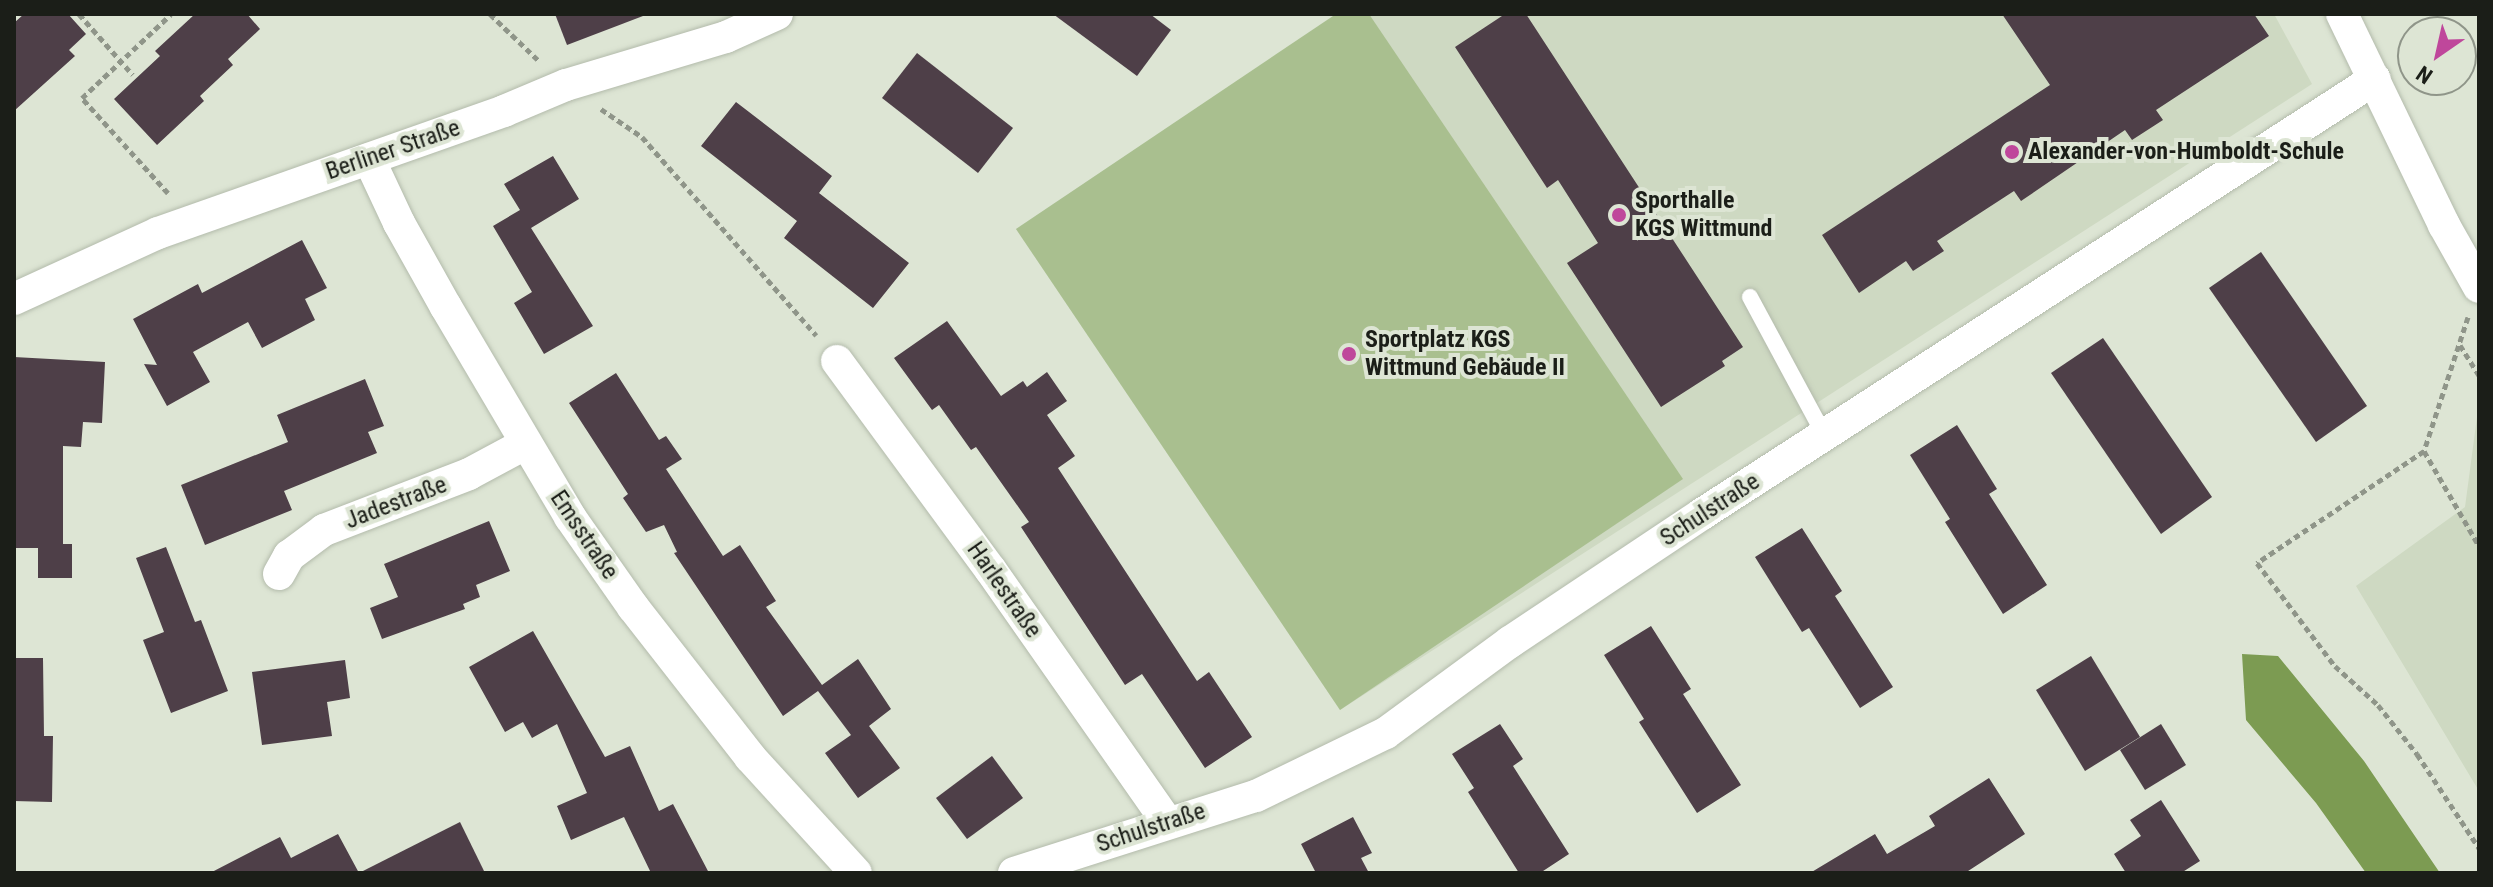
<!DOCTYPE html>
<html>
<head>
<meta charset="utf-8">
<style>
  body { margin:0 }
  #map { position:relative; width:2493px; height:887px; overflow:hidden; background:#dde5d4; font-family:"Roboto Condensed",sans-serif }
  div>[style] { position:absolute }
  .built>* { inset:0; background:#ced9c2 }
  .green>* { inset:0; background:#a9bf8f }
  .water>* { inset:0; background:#7c9b52 }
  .building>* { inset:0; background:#4e3f48 }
  .path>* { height:5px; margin-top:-2.5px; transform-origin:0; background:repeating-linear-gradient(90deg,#8f9589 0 6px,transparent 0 10px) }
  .roads { filter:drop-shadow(0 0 2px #b3bbab) drop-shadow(0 0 2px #b3bbab) }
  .lane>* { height:16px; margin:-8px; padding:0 8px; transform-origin:8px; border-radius:8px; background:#fff }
  .street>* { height:32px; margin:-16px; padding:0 16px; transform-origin:16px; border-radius:16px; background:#fff }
  .dots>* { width:22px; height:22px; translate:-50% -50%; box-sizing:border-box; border:4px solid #dde5d4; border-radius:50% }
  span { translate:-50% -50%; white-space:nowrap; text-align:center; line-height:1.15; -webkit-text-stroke:8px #dde5d4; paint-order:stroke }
  .street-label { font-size:24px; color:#1b1e18 }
  .poi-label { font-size:24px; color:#1b1e18; font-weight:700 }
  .left { translate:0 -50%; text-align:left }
  .frame { position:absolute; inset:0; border:16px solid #1b1e18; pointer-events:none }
  .north { position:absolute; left:2397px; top:16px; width:80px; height:80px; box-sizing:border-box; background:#dde5d4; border:2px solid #8f9589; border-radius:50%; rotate:214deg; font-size:22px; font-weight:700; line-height:32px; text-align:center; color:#1b1e18 }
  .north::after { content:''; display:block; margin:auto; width:28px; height:36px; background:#bf479b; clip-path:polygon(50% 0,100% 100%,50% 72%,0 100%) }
</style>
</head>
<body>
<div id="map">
  <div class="built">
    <i style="clip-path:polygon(1338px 14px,2274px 14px,2312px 84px,1340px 710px,1016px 229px)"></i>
    <i style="clip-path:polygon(2479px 402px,2479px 791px,2356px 586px,2465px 507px)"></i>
  </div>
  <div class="green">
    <i style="clip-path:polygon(1336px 14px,1369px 14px,1683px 479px,1340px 710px,1016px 229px)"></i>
  </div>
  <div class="water">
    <i style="clip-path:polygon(2242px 654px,2278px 656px,2364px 761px,2440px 873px,2366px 873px,2316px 803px,2246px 720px)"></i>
  </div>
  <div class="building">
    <i style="clip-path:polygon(24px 14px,68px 14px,86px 34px,69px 50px,75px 56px,14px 111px,14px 23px)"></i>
    <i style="clip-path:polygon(195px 14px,247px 14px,260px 29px,228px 59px,233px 65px,200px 96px,204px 101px,157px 145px,114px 99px,160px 56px,155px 51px)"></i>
    <i style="clip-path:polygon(555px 14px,642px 14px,643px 16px,567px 45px)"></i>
    <i style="clip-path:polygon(1053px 14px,1150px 14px,1171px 30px,1137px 76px)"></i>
    <i style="clip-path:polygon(1505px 14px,1526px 14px,1743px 347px,1722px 361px,1725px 366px,1661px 407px,1567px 263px,1598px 243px,1558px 180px,1547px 188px,1455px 47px)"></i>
    <i style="clip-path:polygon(2002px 14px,2254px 14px,2269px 36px,2156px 110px,2163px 120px,2132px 140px,2125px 130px,2021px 201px,2014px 191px,1937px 241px,1944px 251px,1913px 271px,1906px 261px,1859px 293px,1822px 235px,2050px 85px)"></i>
    <i style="clip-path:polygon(917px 53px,1013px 128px,978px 173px,882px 98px)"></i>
    <i style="clip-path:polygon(736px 102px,832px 176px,819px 193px,909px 263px,873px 308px,784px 238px,797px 221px,701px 146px)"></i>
    <i style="clip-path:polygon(553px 156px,579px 199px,531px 228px,593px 326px,544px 354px,514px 303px,532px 292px,493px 226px,520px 210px,504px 184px)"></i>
    <i style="clip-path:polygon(302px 240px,327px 288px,305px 299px,315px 320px,262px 348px,248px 322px,193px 352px,210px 382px,167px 406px,144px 364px,157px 365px,133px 319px,198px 284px,202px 293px)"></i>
    <i style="clip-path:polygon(2261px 252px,2367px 406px,2316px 442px,2209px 288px)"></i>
    <i style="clip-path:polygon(947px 321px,1001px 396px,1023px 381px,1027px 387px,1047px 372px,1067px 401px,1047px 415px,1075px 456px,1058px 468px,1197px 681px,1209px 672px,1252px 737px,1205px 768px,1142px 674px,1125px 685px,1021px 527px,1029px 522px,976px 447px,971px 450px,939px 405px,932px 410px,894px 358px)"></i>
    <i style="clip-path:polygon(2103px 338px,2212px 497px,2161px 534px,2051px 373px)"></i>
    <i style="clip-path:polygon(14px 357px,105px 362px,102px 423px,83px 422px,81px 447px,63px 446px,63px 544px,72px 544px,72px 578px,38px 578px,38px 548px,14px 548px)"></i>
    <i style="clip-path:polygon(616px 373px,659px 440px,666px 436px,682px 459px,666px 469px,723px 556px,740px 545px,776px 601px,766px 607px,822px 685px,858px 659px,891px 709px,869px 726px,900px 768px,858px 798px,825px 753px,851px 735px,818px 691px,783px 716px,674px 553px,677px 552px,664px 525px,646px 532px,623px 498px,628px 494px,569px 403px)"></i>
    <i style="clip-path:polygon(365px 379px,384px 426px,368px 432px,377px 453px,284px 491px,292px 510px,205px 545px,181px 485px,288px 442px,277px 415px)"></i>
    <i style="clip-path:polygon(1957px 425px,1997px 489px,1989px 494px,2047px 585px,2003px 614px,1945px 522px,1950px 519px,1910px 455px)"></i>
    <i style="clip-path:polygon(489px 521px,510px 571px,476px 585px,480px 597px,463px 604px,465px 609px,382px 639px,370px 608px,398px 597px,384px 564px)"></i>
    <i style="clip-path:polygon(1802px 528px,1842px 591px,1835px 596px,1893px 687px,1860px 708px,1809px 628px,1802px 632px,1755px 557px)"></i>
    <i style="clip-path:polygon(166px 547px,195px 622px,201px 620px,228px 691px,171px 713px,143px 640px,164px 632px,136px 558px)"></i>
    <i style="clip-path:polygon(1651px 626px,1691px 689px,1683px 694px,1741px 785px,1697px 813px,1639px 722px,1644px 719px,1604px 655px)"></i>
    <i style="clip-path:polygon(533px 631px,605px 757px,630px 746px,659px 811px,673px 804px,709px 873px,651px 873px,624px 817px,571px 840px,557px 806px,587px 793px,557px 724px,532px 738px,523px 722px,505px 732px,469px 667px)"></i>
    <i style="clip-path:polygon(2091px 656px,2140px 737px,2085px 771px,2036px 690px)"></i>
    <i style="clip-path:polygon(14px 658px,43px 658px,44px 736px,53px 736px,52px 802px,14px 801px)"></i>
    <i style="clip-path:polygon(345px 660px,350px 698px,327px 702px,332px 736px,262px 745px,252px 672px)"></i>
    <i style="clip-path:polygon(1500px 724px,1523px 759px,1513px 766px,1569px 854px,1540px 873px,1519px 873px,1468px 792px,1474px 788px,1452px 754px)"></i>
    <i style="clip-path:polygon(2161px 724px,2186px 765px,2145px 790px,2120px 750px)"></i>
    <i style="clip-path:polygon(992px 756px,1023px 798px,967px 839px,936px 798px)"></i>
    <i style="clip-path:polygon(1989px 778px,2025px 834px,1965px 873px,1810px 873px,1875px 834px,1887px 854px,1935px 826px,1929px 816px)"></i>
    <i style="clip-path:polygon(2161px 800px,2200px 861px,2181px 873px,2126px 873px,2114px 854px,2141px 836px,2130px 820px)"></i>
    <i style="clip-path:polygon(1353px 817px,1372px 853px,1361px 858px,1369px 873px,1316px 873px,1301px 844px)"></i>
    <i style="clip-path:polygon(460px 822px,485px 873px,359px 873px)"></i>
    <i style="clip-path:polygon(338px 834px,359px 873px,210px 873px,280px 837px,291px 858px)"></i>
  </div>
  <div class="path">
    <i style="left:79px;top:14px;width:81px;rotate:48.5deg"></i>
    <i style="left:490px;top:14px;width:68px;rotate:43.8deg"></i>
    <i style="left:601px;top:109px;width:50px;rotate:34.3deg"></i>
    <i style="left:642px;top:137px;width:264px;rotate:48.7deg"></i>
    <i style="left:168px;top:193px;width:128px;rotate:-132.2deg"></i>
    <i style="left:82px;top:98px;width:122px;rotate:-43.3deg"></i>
    <i style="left:2468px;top:317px;width:141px;rotate:108.2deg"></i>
    <i style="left:2424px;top:451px;width:201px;rotate:146.2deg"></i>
    <i style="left:2257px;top:563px;width:129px;rotate:52.9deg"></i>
    <i style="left:2335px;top:666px;width:58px;rotate:42.2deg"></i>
    <i style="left:2378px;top:705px;width:63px;rotate:51.5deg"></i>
    <i style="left:2417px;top:754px;width:113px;rotate:56.6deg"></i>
    <i style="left:2460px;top:345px;width:36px;rotate:58deg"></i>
    <i style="left:2424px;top:451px;width:110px;rotate:59.9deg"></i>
  </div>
  <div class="roads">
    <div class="lane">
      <i style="left:1750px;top:297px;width:158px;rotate:61.7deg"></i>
    </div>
    <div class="street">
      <i style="left:2342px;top:14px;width:234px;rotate:64.2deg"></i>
      <i style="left:2444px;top:225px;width:71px;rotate:60.6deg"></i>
      <i style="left:369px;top:159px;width:71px;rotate:64.9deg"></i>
      <i style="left:399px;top:223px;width:96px;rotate:60.8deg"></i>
      <i style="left:446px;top:307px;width:244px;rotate:59.4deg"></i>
      <i style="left:570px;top:517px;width:110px;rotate:55deg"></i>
      <i style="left:633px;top:607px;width:190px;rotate:52deg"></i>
      <i style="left:750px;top:757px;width:157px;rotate:47.6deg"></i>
      <i style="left:14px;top:299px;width:158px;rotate:-24.6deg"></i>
      <i style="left:158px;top:233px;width:367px;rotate:-19.4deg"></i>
      <i style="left:504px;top:111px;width:67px;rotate:-22.8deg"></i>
      <i style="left:566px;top:85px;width:167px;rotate:-16.7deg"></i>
      <i style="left:726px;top:37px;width:56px;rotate:-24.3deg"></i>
      <i style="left:837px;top:361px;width:258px;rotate:53.7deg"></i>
      <i style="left:990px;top:569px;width:309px;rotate:55deg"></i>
      <i style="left:279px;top:574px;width:21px;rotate:-61deg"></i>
      <i style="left:289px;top:556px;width:44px;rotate:-36.6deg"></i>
      <i style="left:324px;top:530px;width:155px;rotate:-21.1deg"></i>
      <i style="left:469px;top:474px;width:64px;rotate:-28.2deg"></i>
      <i style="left:1014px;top:873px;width:254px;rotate:-17.7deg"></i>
      <i style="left:1256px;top:796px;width:144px;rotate:-25.9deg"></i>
      <i style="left:1386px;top:733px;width:154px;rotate:-36.3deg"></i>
      <i style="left:1510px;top:642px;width:231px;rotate:-33.7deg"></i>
      <i style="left:1702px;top:514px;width:801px;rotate:-32.88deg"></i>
    </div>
  </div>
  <div class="dots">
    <i style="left:2012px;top:152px;background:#bf479b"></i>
    <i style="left:1619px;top:215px;background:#bf479b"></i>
    <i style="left:1349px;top:354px;background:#bf479b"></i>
  </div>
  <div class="street-label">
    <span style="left:393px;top:150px;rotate:-19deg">Berliner Straße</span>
    <span style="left:396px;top:503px;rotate:-21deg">Jadestraße</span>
    <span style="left:1710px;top:510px;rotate:-33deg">Schulstraße</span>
    <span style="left:584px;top:535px;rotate:56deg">Emsstraße</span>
    <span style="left:1004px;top:590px;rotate:55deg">Harlestraße</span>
    <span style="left:1151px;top:828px;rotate:-18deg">Schulstraße</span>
  </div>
  <div class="poi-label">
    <span class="left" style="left:2028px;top:152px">Alexander-von-Humboldt-Schule</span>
    <span class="left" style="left:1635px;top:215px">Sporthalle<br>KGS Wittmund</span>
    <span class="left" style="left:1365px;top:354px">Sportplatz KGS<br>Wittmund Gebäude II</span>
  </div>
  <div class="frame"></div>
  <div class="north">N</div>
</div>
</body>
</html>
